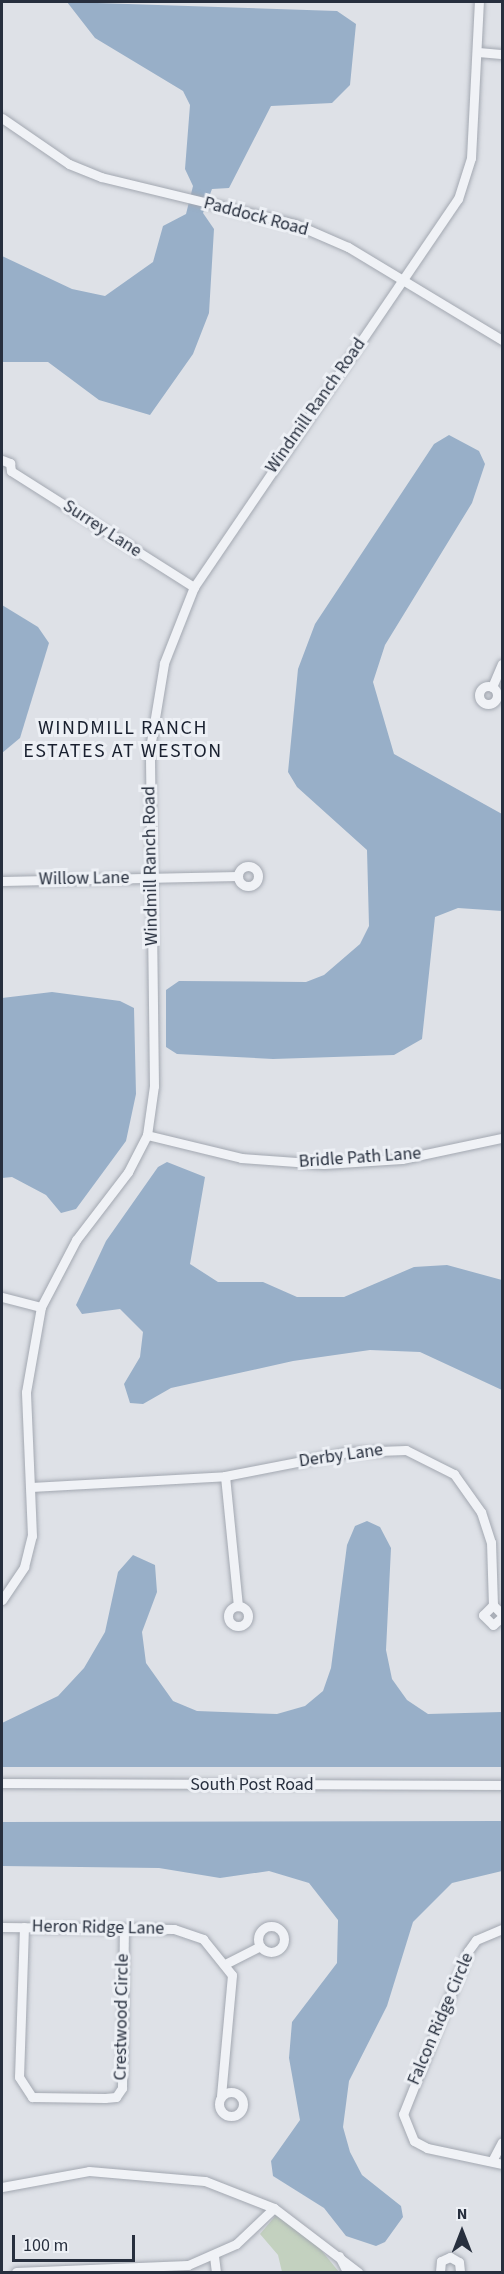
<!DOCTYPE html>
<html>
<head>
<meta charset="utf-8">
<style>
  body { margin:0 }
  #map { position:relative; width:504px; height:2274px; overflow:hidden; background:#dee1e7; font-family:"Source Sans 3",sans-serif }
  div>[style] { position:absolute }
  .green>* { inset:0; background:#c3d1bf }
  .water>* { inset:0; background:#98afc8 }
  .roads { filter:drop-shadow(0 0 2px #a3a8b1) drop-shadow(0 0 2px #a3a8b1) }
  .minor>* { height:9px; margin:-4.5px; padding:0 4.5px; transform-origin:4.5px; border-radius:4.5px; background:#f0f2f6 }
  .minor>.ring { margin:-4.5px; padding:0; box-sizing:content-box; background:none; border:9px solid #f0f2f6; border-radius:50% }
  span { translate:-50% -50%; white-space:nowrap; text-align:center; line-height:1.15; -webkit-text-stroke:6px #edf0f5; paint-order:stroke }
  .street-label { font-size:18px; color:#272f3e }
  .neighbourhood-label { font-size:20px; color:#19202f; letter-spacing:1.5px }
  .frame { position:absolute; inset:0; border:3px solid #272f3e; pointer-events:none }
  .north { position:absolute; left:432px; top:2202px; width:60px; height:60px; -webkit-text-stroke:4px #edf0f5; paint-order:stroke; rotate:0deg; font-size:16px; font-weight:700; line-height:24px; text-align:center; color:#272f3e }
  .north::after { content:''; display:block; margin:auto; width:21px; height:27px; background:#272f3e; clip-path:polygon(50% 0,100% 100%,50% 72%,0 100%) }
  .scale { position:absolute; left:12px; top:2235px; width:123px; height:27px; box-sizing:border-box; border:3px solid #272f3e; border-top:0; padding-left:8px; font-size:18px; line-height:21px; white-space:nowrap; color:#272f3e; -webkit-text-stroke:4px #edf0f5; paint-order:stroke }
</style>
</head>
<body>
<div id="map">
  <div class="green">
    <i style="clip-path:polygon(277px 2214px,309px 2235px,339px 2272px,282px 2272px,278px 2255px,260px 2234px)"></i>
  </div>
  <div class="water">
    <i style="clip-path:polygon(67px 2px,337px 11px,356px 24px,350px 85px,332px 103px,271px 106px,229px 188px,212px 189px,203px 213px,214px 229px,209px 313px,193px 354px,150px 415px,99px 400px,48px 362px,2px 362px,2px 256px,72px 289px,105px 296px,153px 262px,163px 226px,186px 214px,193px 186px,185px 169px,190px 105px,183px 91px,95px 38px)"></i>
    <i style="clip-path:polygon(449px 435px,479px 451px,485px 464px,472px 503px,385px 645px,373px 682px,394px 754px,502px 814px,502px 911px,458px 908px,435px 917px,422px 1039px,394px 1055px,273px 1059px,177px 1054px,166px 1047px,166px 990px,179px 981px,306px 982px,324px 975px,360px 944px,369px 926px,367px 850px,297px 787px,288px 772px,298px 669px,315px 624px,434px 444px)"></i>
    <i style="clip-path:polygon(2px 605px,38px 627px,49px 643px,20px 738px,2px 753px)"></i>
    <i style="clip-path:polygon(52px 992px,120px 1001px,134px 1008px,136px 1094px,126px 1141px,76px 1209px,61px 1213px,46px 1195px,12px 1177px,2px 1178px,2px 998px)"></i>
    <i style="clip-path:polygon(167px 1162px,205px 1177px,190px 1264px,218px 1282px,263px 1282px,297px 1297px,344px 1297px,414px 1267px,447px 1265px,502px 1280px,502px 1390px,420px 1352px,370px 1350px,293px 1361px,171px 1388px,143px 1404px,130px 1403px,124px 1384px,140px 1357px,143px 1332px,120px 1309px,82px 1314px,76px 1305px,106px 1241px,158px 1167px)"></i>
    <i style="clip-path:polygon(367px 1521px,380px 1527px,391px 1548px,386px 1650px,392px 1679px,407px 1700px,428px 1714px,502px 1712px,502px 1767px,2px 1767px,2px 1723px,58px 1696px,84px 1668px,105px 1632px,118px 1572px,133px 1555px,155px 1565px,157px 1592px,142px 1632px,146px 1663px,173px 1701px,197px 1711px,277px 1714px,305px 1706px,323px 1691px,331px 1668px,347px 1545px,355px 1526px)"></i>
    <i style="clip-path:polygon(502px 1821px,502px 1871px,452px 1883px,413px 1922px,387px 2006px,349px 2081px,343px 2127px,350px 2152px,362px 2175px,401px 2206px,403px 2217px,385px 2242px,376px 2246px,346px 2236px,324px 2208px,273px 2176px,271px 2161px,300px 2120px,289px 2058px,292px 2022px,337px 1963px,338px 1920px,309px 1883px,269px 1871px,220px 1878px,159px 1868px,2px 1866px,2px 1822px)"></i>
  </div>
  <div class="roads">
    <div class="minor">
      <i style="left:477px;top:52px;width:25px;rotate:5deg"></i>
      <i style="left:2px;top:118px;width:81px;rotate:34.5deg"></i>
      <i style="left:69px;top:164px;width:35px;rotate:22deg"></i>
      <i style="left:101px;top:177px;width:200px;rotate:13.6deg"></i>
      <i style="left:295px;top:224px;width:58px;rotate:23.5deg"></i>
      <i style="left:348px;top:247px;width:180px;rotate:31.1deg"></i>
      <i style="left:2px;top:460px;width:9px;rotate:21deg"></i>
      <i style="left:10px;top:463px;width:8px;rotate:83deg"></i>
      <i style="left:11px;top:471px;width:217px;rotate:32.4deg"></i>
      <i class="ring" style="left:479px;top:686px;width:9px;height:9px"></i>
      <i style="left:492px;top:687px;width:25px;rotate:-67deg"></i>
      <i class="ring" style="left:238px;top:866px;width:11px;height:11px"></i>
      <i style="left:2px;top:881px;width:236px;rotate:-1.2deg"></i>
      <i style="left:147px;top:1135px;width:97px;rotate:13.7deg"></i>
      <i style="left:241px;top:1158px;width:83px;rotate:4.1deg"></i>
      <i style="left:324px;top:1164px;width:78px;rotate:-3.7deg"></i>
      <i style="left:402px;top:1159px;width:102px;rotate:-11.9deg"></i>
      <i style="left:2px;top:1297px;width:40px;rotate:14.4deg"></i>
      <i style="left:225px;top:1476px;width:131px;rotate:84.3deg"></i>
      <i style="left:31px;top:1487px;width:194px;rotate:-3.2deg"></i>
      <i style="left:225px;top:1476px;width:125px;rotate:-11deg"></i>
      <i style="left:348px;top:1452px;width:58px;rotate:-2deg"></i>
      <i style="left:406px;top:1450px;width:54px;rotate:26.6deg"></i>
      <i style="left:454px;top:1474px;width:47px;rotate:54.6deg"></i>
      <i style="left:481px;top:1512px;width:32px;rotate:72deg"></i>
      <i style="left:491px;top:1542px;width:63px;rotate:88.2deg"></i>
      <i style="left:2px;top:1600px;width:40px;rotate:-56deg"></i>
      <i style="left:24px;top:1567px;width:32px;rotate:-76deg"></i>
      <i style="left:32px;top:1536px;width:144px;rotate:-92.4deg"></i>
      <i style="left:26px;top:1392px;width:86px;rotate:-80deg"></i>
      <i style="left:41px;top:1307px;width:76px;rotate:-62.4deg"></i>
      <i style="left:76px;top:1240px;width:86px;rotate:-52.6deg"></i>
      <i style="left:128px;top:1172px;width:42px;rotate:-62.8deg"></i>
      <i style="left:147px;top:1135px;width:49px;rotate:-81.9deg"></i>
      <i style="left:154px;top:1086px;width:338px;rotate:-90.7deg"></i>
      <i style="left:150px;top:748px;width:86px;rotate:-80.6deg"></i>
      <i style="left:164px;top:663px;width:82px;rotate:-68.5deg"></i>
      <i style="left:194px;top:587px;width:469px;rotate:-55.8deg"></i>
      <i style="left:458px;top:199px;width:43px;rotate:-72.4deg"></i>
      <i style="left:471px;top:158px;width:156px;rotate:-87.1deg"></i>
      <i class="ring" style="left:228px;top:1606px;width:11px;height:11px"></i>
      <i style="left:502px;top:1614px;width:13px;rotate:-135deg"></i>
      <i style="left:493px;top:1605px;width:14px;rotate:135deg"></i>
      <i style="left:483px;top:1615px;width:14px;rotate:45deg"></i>
      <i style="left:493px;top:1625px;width:12px;rotate:-42deg"></i>
      <i style="left:2px;top:1783px;width:500px;rotate:0.23deg"></i>
      <i class="ring" style="left:258px;top:1926px;width:17px;height:17px"></i>
      <i style="left:2px;top:1927px;width:172px;rotate:0.7deg"></i>
      <i style="left:174px;top:1929px;width:31px;rotate:19deg"></i>
      <i style="left:203px;top:1939px;width:46px;rotate:51.1deg"></i>
      <i style="left:232px;top:1975px;width:121px;rotate:95.2deg"></i>
      <i style="left:24px;top:1927px;width:150px;rotate:91.9deg"></i>
      <i style="left:19px;top:2077px;width:24px;rotate:57deg"></i>
      <i style="left:32px;top:2097px;width:73px;rotate:0.8deg"></i>
      <i style="left:105px;top:2098px;width:11px;rotate:-5deg"></i>
      <i style="left:116px;top:2097px;width:11px;rotate:-56deg"></i>
      <i style="left:122px;top:2088px;width:158px;rotate:-89.3deg"></i>
      <i style="left:502px;top:1929px;width:28px;rotate:157deg"></i>
      <i style="left:476px;top:1940px;width:14px;rotate:126deg"></i>
      <i style="left:468px;top:1951px;width:175px;rotate:111.7deg"></i>
      <i style="left:403px;top:2114px;width:29px;rotate:68deg"></i>
      <i style="left:414px;top:2141px;width:15px;rotate:28deg"></i>
      <i style="left:427px;top:2148px;width:77px;rotate:12deg"></i>
      <i style="left:227px;top:1963px;width:37px;rotate:-27deg"></i>
      <i class="ring" style="left:219px;top:2092px;width:15px;height:15px"></i>
      <i style="left:493px;top:2159px;width:19px;rotate:-62deg"></i>
      <i style="left:2px;top:2187px;width:88px;rotate:-10.4deg"></i>
      <i style="left:89px;top:2171px;width:116px;rotate:4.9deg"></i>
      <i style="left:205px;top:2181px;width:74px;rotate:21.4deg"></i>
      <i style="left:274px;top:2208px;width:106px;rotate:37.3deg"></i>
      <i style="left:214px;top:2256px;width:16px;rotate:83deg"></i>
      <i style="left:339px;top:2256px;width:18px;rotate:63deg"></i>
      <i style="left:16px;top:2272px;width:172px;rotate:-2.3deg"></i>
      <i style="left:188px;top:2265px;width:52px;rotate:-23.6deg"></i>
      <i style="left:236px;top:2244px;width:52px;rotate:-43.5deg"></i>
      <i style="left:440px;top:2272px;width:11px;rotate:-85deg"></i>
      <i style="left:441px;top:2261px;width:10px;rotate:-24deg"></i>
      <i style="left:450px;top:2257px;width:10px;rotate:29deg"></i>
      <i style="left:459px;top:2262px;width:10px;rotate:84deg"></i>
    </div>
  </div>
  <div class="street-label">
    <span style="left:256px;top:217px;rotate:15deg">Paddock Road</span>
    <span style="left:316px;top:406px;rotate:-55deg">Windmill Ranch Road</span>
    <span style="left:102px;top:529px;rotate:33deg">Surrey Lane</span>
    <span style="left:151px;top:866px;rotate:-91deg">Windmill Ranch Road</span>
    <span style="left:84px;top:879px;rotate:-1deg">Willow Lane</span>
    <span style="left:360px;top:1158px;rotate:-4deg">Bridle Path Lane</span>
    <span style="left:341px;top:1456px;rotate:-8deg">Derby Lane</span>
    <span style="left:252px;top:1785px">South Post Road</span>
    <span style="left:98px;top:1928px;rotate:1deg">Heron Ridge Lane</span>
    <span style="left:122px;top:2017px;rotate:-89deg">Crestwood Circle</span>
    <span style="left:441px;top:2019px;rotate:-67deg">Falcon Ridge Circle</span>
  </div>
  <div class="neighbourhood-label">
    <span style="left:123px;top:740px">WINDMILL RANCH<br>ESTATES AT WESTON</span>
  </div>
  <div class="frame"></div>
  <div class="north">N</div>
  <div class="scale">100 m</div>
</div>
</body>
</html>
